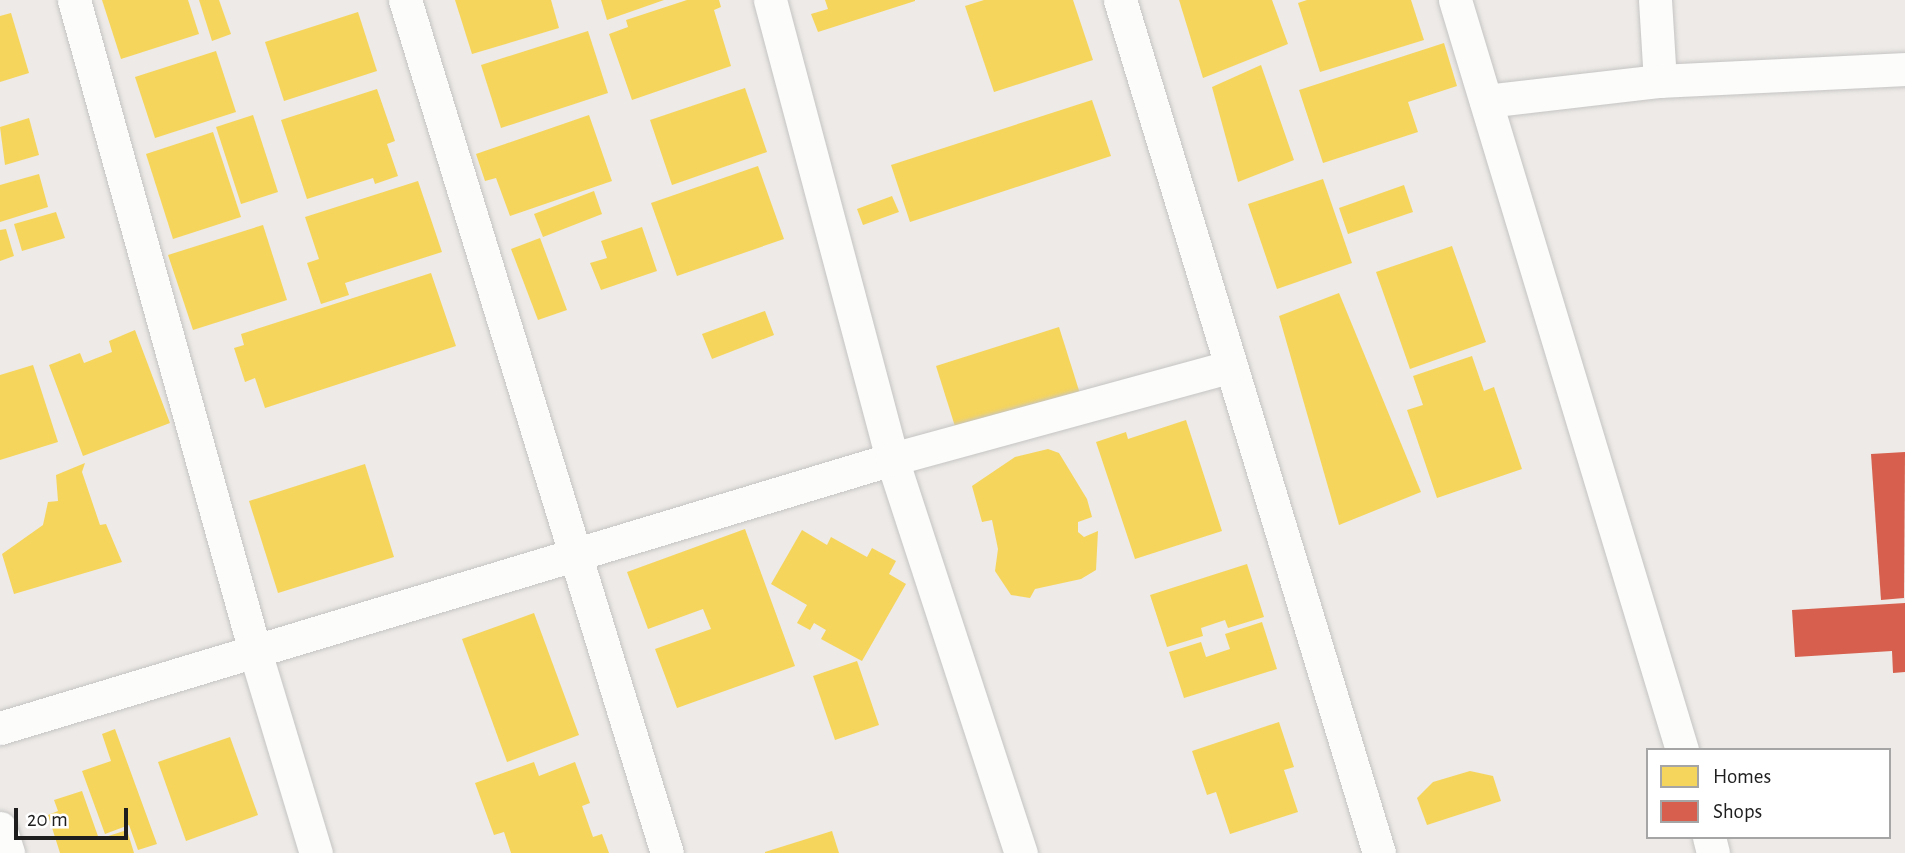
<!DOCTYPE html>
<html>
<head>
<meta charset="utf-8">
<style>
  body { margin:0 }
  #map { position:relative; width:1905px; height:853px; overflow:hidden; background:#edeae7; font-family:"Alegreya Sans",sans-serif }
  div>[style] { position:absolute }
  .homes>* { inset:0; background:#f6d55c }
  .shops>* { inset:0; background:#d6604d }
  .roads { filter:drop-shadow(0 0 2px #c5c4c3) drop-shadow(0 0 2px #c5c4c3) }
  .street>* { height:33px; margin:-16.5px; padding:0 16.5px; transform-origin:16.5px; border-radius:16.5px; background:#fcfcfb }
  span { translate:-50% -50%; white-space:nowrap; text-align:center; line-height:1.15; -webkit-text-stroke:7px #fff; paint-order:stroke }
  .legend { position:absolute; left:1646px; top:748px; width:245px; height:91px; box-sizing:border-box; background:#fff; border:2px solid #a5a5a5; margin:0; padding:9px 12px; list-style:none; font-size:21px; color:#1e1e1e }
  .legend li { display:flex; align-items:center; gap:14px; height:35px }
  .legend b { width:35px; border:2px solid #a5a5a5 }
  .scale { position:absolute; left:14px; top:808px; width:114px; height:32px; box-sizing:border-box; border:4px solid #1e1e1e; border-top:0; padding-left:9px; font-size:21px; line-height:24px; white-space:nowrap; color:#1e1e1e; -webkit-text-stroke:5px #fff; paint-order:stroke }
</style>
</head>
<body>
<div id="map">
  <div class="homes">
    <i style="clip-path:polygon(102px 0,188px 0,199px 34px,121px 59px)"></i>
    <i style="clip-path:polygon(199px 0,219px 0,231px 34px,212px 41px)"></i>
    <i style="clip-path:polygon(455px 0,551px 0,559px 28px,472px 54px)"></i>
    <i style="clip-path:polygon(601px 0,664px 0,607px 20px)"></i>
    <i style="clip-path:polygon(687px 0,719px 0,721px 7px,714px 10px,731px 66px,632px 100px,609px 34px,628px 27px,626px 20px)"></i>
    <i style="clip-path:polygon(825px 0,915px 0,915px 1px,818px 32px,811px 14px,828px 9px)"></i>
    <i style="clip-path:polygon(984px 0,1073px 0,1093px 60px,994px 92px,965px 6px)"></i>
    <i style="clip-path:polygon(1179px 0,1272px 0,1288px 44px,1203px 78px)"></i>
    <i style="clip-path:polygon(1307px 0,1411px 0,1424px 40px,1320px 72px,1298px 3px)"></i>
    <i style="clip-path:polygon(358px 12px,377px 71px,284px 101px,265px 42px)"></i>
    <i style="clip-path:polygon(11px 13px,29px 73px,0 82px,0 16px)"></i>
    <i style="clip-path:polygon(588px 31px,608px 93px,501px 128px,481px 65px)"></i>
    <i style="clip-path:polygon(1444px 43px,1457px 86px,1408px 102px,1418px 132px,1323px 163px,1299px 90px)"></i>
    <i style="clip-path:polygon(216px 51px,236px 112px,155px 138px,135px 77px)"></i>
    <i style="clip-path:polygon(1261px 65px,1294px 160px,1238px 182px,1212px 87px)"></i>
    <i style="clip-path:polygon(745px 88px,767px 152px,672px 185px,650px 120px)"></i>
    <i style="clip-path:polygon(377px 89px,395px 141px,387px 144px,398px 176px,375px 184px,373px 178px,307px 199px,281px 120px)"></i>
    <i style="clip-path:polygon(1092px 100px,1111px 156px,910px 222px,891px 165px)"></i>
    <i style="clip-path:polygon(253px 115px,278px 192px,241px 204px,216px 127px)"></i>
    <i style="clip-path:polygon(589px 115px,612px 181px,510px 216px,496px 178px,485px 181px,476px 154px)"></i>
    <i style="clip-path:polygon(29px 118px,39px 155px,5px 165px,0 127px)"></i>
    <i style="clip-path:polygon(213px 132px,241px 217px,173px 239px,146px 154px)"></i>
    <i style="clip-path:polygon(758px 166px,784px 239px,677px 276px,651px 203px)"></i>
    <i style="clip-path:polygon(39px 174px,48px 207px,0 222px,0 185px)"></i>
    <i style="clip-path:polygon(1323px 179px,1352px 263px,1277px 289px,1248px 204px)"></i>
    <i style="clip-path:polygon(418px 181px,442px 252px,345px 283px,349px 295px,321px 304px,307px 263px,319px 259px,305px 217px)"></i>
    <i style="clip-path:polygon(1404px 185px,1413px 212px,1348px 234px,1339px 208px)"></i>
    <i style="clip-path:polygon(594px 191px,602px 214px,543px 237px,534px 214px)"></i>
    <i style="clip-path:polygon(892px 196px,899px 212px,863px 225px,857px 209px)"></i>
    <i style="clip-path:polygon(56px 212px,65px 238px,22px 251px,14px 224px)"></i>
    <i style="clip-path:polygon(263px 225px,287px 300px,193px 330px,168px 255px)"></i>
    <i style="clip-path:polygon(642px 227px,657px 271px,601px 290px,590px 263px,607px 258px,601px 241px)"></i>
    <i style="clip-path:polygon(6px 229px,14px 256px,0 261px,0 230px)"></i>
    <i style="clip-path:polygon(540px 238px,567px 310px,538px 320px,511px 249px)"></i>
    <i style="clip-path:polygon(1452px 246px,1486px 342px,1410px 369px,1376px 272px)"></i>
    <i style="clip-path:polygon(431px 273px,456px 346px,265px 408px,255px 378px,245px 382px,234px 348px,244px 345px,241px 334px)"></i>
    <i style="clip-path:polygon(1339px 293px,1421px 492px,1339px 525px,1279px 316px)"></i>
    <i style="clip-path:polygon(765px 311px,774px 335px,712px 359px,702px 334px)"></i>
    <i style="clip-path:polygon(1059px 327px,1082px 400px,959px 439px,936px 366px)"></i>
    <i style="clip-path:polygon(135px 330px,170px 423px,83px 456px,49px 365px,80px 353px,84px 363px,112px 352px,109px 341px)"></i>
    <i style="clip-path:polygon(1472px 356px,1484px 391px,1494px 387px,1522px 469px,1437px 498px,1407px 410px,1423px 405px,1413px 376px)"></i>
    <i style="clip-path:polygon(33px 365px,58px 442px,0 460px,0 375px)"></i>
    <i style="clip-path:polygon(1186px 420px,1222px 531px,1135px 559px,1096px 442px,1126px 432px,1128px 439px)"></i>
    <i style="clip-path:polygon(1048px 449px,1059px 453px,1087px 499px,1092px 517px,1078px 522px,1078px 532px,1084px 537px,1098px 531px,1096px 570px,1081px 579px,1035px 589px,1030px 598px,1011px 595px,995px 571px,998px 549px,992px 520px,982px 522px,972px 486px,1015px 457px)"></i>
    <i style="clip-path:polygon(85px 463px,82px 472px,100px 525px,106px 524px,122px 562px,14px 594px,2px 554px,43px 525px,48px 502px,58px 501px,56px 475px)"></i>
    <i style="clip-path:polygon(365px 464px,394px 557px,278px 593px,249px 501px)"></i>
    <i style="clip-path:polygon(745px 529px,795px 666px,677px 708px,655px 649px,711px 629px,703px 609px,648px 629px,627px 572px)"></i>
    <i style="clip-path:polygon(802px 530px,827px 545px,831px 537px,867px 557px,872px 548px,896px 561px,889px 574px,906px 584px,862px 661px,821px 639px,826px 630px,814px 623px,810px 630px,797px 623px,807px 605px,771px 584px)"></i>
    <i style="clip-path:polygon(1247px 564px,1264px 617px,1228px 628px,1225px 620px,1201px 628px,1203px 636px,1167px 647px,1150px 595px)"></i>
    <i style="clip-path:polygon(534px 613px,579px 735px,507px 762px,462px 639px)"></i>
    <i style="clip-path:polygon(1262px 622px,1277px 669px,1184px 698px,1169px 652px,1201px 642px,1206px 657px,1230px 649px,1225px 634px)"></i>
    <i style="clip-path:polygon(857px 661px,879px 725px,835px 740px,813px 676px)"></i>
    <i style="clip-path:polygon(1279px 722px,1294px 767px,1284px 770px,1298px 812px,1230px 834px,1216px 792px,1207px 795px,1192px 751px)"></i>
    <i style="clip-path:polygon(115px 729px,157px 844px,138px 850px,129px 825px,105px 834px,82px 771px,111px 761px,102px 734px)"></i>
    <i style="clip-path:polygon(230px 737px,258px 815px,186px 841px,158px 762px)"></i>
    <i style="clip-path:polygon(534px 762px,539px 776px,575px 762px,590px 803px,582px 806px,593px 837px,602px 834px,609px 853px,511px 853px,504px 832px,494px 835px,475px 783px)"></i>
    <i style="clip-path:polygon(1470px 771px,1493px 776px,1501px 801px,1427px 825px,1417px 798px,1433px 782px)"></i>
    <i style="clip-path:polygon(82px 791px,99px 839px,127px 830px,134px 853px,60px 853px,48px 815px,58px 811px,54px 800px)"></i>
    <i style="clip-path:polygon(832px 831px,839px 853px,765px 853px,765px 852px)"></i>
  </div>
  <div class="shops">
    <i style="clip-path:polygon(1905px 452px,1904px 598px,1881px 600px,1871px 454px)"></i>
    <i style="clip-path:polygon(1905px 603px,1905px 672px,1893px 673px,1892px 651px,1795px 657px,1792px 610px)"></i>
  </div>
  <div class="roads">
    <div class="street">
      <i style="left:74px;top:0;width:673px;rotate:74.48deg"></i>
      <i style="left:254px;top:648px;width:214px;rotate:73.2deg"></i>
      <i style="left:405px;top:0;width:892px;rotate:72.93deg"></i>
      <i style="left:770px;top:0;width:475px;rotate:75.1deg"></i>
      <i style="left:892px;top:459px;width:415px;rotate:71.9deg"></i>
      <i style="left:1120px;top:0;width:891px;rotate:73.11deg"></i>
      <i style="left:1455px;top:0;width:784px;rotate:73.16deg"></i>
      <i style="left:1655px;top:0;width:81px;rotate:86.5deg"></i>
      <i style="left:1486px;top:101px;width:175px;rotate:-6.6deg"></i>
      <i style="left:1660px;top:81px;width:245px;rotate:-2.8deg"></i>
      <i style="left:0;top:728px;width:932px;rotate:-16.78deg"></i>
      <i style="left:892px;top:459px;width:349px;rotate:-15.3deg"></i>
      <i style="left:0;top:828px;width:26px;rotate:72deg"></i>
      <i style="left:1709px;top:837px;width:16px;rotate:76deg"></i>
    </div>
  </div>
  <ul class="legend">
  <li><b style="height:19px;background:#f6d55c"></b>Homes</li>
  <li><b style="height:19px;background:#d6604d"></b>Shops</li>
  </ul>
  <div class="scale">20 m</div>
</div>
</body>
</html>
